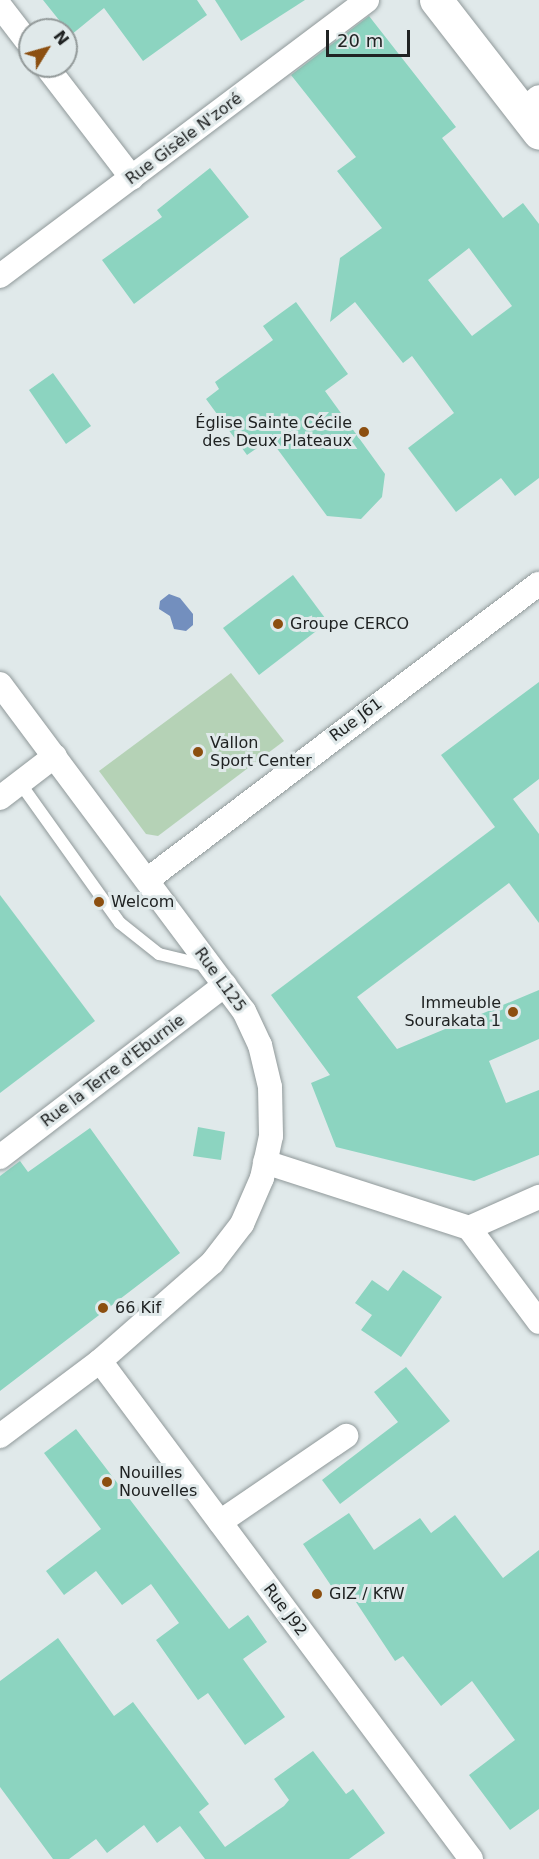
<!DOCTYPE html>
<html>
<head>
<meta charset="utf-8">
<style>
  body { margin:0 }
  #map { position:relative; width:539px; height:1859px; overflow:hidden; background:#e0e9ea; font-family:"DejaVu Sans",sans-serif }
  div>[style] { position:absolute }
  .green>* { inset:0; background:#b5d2b6 }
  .water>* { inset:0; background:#738fbe }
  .building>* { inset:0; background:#8cd4c0 }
  .roads { filter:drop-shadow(0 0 2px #90999a) drop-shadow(0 0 2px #90999a) }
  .service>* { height:12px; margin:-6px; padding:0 6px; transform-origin:6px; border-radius:6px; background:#fff }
  .minor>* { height:24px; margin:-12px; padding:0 12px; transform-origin:12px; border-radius:12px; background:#fff }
  .secondary>* { height:33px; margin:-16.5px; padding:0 16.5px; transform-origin:16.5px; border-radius:16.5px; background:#fff }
  .dots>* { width:16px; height:16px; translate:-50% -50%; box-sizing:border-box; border:3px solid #e0e9ea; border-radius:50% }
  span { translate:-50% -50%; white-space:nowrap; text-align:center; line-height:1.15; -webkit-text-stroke:6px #e0e9ea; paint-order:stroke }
  .street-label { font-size:16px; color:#202323 }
  .poi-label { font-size:16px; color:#202323 }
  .right { translate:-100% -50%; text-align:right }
  .left { translate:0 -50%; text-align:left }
  .north { position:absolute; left:18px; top:18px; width:60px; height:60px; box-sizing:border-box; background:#e0e9ea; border:2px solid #939a9a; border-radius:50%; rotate:53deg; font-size:16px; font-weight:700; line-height:24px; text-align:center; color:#202323 }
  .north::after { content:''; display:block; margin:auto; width:21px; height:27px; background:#8c4f10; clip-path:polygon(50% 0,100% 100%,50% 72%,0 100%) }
  .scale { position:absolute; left:326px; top:30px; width:84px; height:27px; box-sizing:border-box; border:3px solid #202323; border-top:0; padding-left:8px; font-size:18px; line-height:21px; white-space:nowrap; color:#202323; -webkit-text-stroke:4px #e0e9ea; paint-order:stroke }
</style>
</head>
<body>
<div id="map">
  <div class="green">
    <i style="clip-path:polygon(231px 673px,284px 741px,158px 836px,146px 834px,99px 771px)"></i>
  </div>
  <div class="water">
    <i style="clip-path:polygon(169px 594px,180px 598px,193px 614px,193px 625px,186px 631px,174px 629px,170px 616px,159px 609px,160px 601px)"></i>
  </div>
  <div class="building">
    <i style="clip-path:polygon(43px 0,197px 0,207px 15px,143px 61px,104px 8px,71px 35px)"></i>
    <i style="clip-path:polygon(215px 0,305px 0,241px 41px)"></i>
    <i style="clip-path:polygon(evenodd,369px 16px,456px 127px,442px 138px,503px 218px,523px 203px,539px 224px,539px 478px,515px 496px,501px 478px,456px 512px,408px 448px,454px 413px,412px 356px,403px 363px,355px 302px,330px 322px,340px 258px,382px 228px,337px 171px,356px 157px,291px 75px,369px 16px,469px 248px,512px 306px,472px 336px,428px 280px,469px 248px)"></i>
    <i style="clip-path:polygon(210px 168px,249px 217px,134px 304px,102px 260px,162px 217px,157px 210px)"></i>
    <i style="clip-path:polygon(296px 302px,348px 374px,325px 391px,385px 474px,382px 497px,361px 519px,327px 516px,270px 439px,247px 455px,206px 399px,219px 389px,215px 382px,273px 340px,263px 326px)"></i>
    <i style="clip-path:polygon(53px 373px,91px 426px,66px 444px,29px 390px)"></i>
    <i style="clip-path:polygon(293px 575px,328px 622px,259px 675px,223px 628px)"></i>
    <i style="clip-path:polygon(539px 682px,539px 779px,513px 799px,539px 834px,539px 923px,509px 883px,357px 997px,397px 1049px,539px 990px,539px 1039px,489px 1061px,506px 1103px,539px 1090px,539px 1155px,474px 1181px,336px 1147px,311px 1083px,330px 1075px,271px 995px,495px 827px,441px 755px)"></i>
    <i style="clip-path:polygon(0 895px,95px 1021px,0 1093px)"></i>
    <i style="clip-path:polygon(198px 1127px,225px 1132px,221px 1160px,193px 1156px)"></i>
    <i style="clip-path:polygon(90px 1128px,180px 1253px,0 1391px,0 1176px,20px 1161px,28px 1172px)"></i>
    <i style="clip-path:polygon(403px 1270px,442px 1297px,401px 1357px,361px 1330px,372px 1315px,355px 1303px,372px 1280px,388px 1291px)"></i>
    <i style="clip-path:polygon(406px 1367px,450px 1421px,340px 1504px,322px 1480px,398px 1422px,374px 1392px)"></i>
    <i style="clip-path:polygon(76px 1429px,229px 1629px,248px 1615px,267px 1642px,243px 1659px,285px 1717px,245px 1745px,208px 1693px,198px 1700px,156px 1640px,179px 1623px,151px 1584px,122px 1605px,96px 1571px,64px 1595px,46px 1571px,101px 1529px,44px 1453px)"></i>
    <i style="clip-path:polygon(349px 1513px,374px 1550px,420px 1518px,431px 1533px,455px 1515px,503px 1578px,539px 1550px,539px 1809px,510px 1830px,469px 1775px,515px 1740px,472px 1681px,441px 1706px,403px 1656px,395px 1661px,350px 1593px,340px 1599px,303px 1544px)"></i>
    <i style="clip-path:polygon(58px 1638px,114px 1716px,133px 1702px,209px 1804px,199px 1812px,225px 1847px,284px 1806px,289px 1800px,274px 1779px,313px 1751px,346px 1794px,353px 1789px,385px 1833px,349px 1859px,205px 1859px,180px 1826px,157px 1843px,144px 1825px,107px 1853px,96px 1839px,69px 1859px,53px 1859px,0 1787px,0 1681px)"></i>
  </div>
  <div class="roads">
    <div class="service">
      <i style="left:20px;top:783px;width:172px;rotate:54.5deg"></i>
      <i style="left:120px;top:923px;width:50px;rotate:38.5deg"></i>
      <i style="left:159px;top:954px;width:50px;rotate:13.8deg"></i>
    </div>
    <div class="minor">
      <i style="left:0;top:6px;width:49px;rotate:52.4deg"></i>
      <i style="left:46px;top:66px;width:141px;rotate:52.5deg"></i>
      <i style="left:521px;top:112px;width:23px;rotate:-40deg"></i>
      <i style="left:0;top:276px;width:459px;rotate:-36.9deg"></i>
      <i style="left:0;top:684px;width:408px;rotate:53.3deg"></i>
      <i style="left:244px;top:1011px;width:38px;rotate:65deg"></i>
      <i style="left:260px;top:1045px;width:43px;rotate:76.6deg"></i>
      <i style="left:270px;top:1087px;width:49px;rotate:88.8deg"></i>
      <i style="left:271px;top:1136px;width:43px;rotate:102.1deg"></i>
      <i style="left:262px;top:1178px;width:50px;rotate:113.5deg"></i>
      <i style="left:242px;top:1224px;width:49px;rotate:127.6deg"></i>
      <i style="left:212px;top:1263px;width:149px;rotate:138.8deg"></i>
      <i style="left:100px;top:1361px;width:125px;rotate:143.1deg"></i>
      <i style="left:0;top:798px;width:69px;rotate:-37.4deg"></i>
      <i style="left:147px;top:880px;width:491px;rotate:-37.1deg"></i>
      <i style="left:0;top:1157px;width:283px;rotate:-37.4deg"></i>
      <i style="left:265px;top:1162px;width:214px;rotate:17.9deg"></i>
      <i style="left:469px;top:1228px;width:117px;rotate:53.3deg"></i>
      <i style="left:469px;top:1228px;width:77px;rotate:-23.9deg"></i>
      <i style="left:100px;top:1361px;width:621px;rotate:53.31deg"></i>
      <i style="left:220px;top:1522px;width:153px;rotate:-34.3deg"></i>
    </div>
    <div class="secondary">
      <i style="left:436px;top:0;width:168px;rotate:52.2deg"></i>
    </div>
  </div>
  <div class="dots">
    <i style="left:364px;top:432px;background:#8c4f10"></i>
    <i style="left:278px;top:624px;background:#8c4f10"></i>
    <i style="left:198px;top:752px;background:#8c4f10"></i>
    <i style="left:99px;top:902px;background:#8c4f10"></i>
    <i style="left:513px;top:1012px;background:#8c4f10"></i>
    <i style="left:103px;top:1308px;background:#8c4f10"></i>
    <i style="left:107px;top:1482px;background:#8c4f10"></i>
    <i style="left:317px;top:1594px;background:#8c4f10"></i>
  </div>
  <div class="street-label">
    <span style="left:184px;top:139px;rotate:-37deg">Rue Gisèle N'zoré</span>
    <span style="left:356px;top:720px;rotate:-37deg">Rue J61</span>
    <span style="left:220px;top:980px;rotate:54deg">Rue L125</span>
    <span style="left:113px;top:1071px;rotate:-37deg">Rue la Terre d'Eburnie</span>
    <span style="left:285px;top:1610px;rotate:53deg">Rue J92</span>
  </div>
  <div class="poi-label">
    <span class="right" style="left:352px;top:432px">Église Sainte Cécile<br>des Deux Plateaux</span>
    <span class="left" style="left:290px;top:624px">Groupe CERCO</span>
    <span class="left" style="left:210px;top:752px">Vallon<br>Sport Center</span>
    <span class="left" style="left:111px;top:902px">Welcom</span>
    <span class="right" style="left:501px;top:1012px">Immeuble<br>Sourakata 1</span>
    <span class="left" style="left:115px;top:1308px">66 Kif</span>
    <span class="left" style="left:119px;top:1482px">Nouilles<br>Nouvelles</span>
    <span class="left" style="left:329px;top:1594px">GIZ / KfW</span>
  </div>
  <div class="north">N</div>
  <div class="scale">20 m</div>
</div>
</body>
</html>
